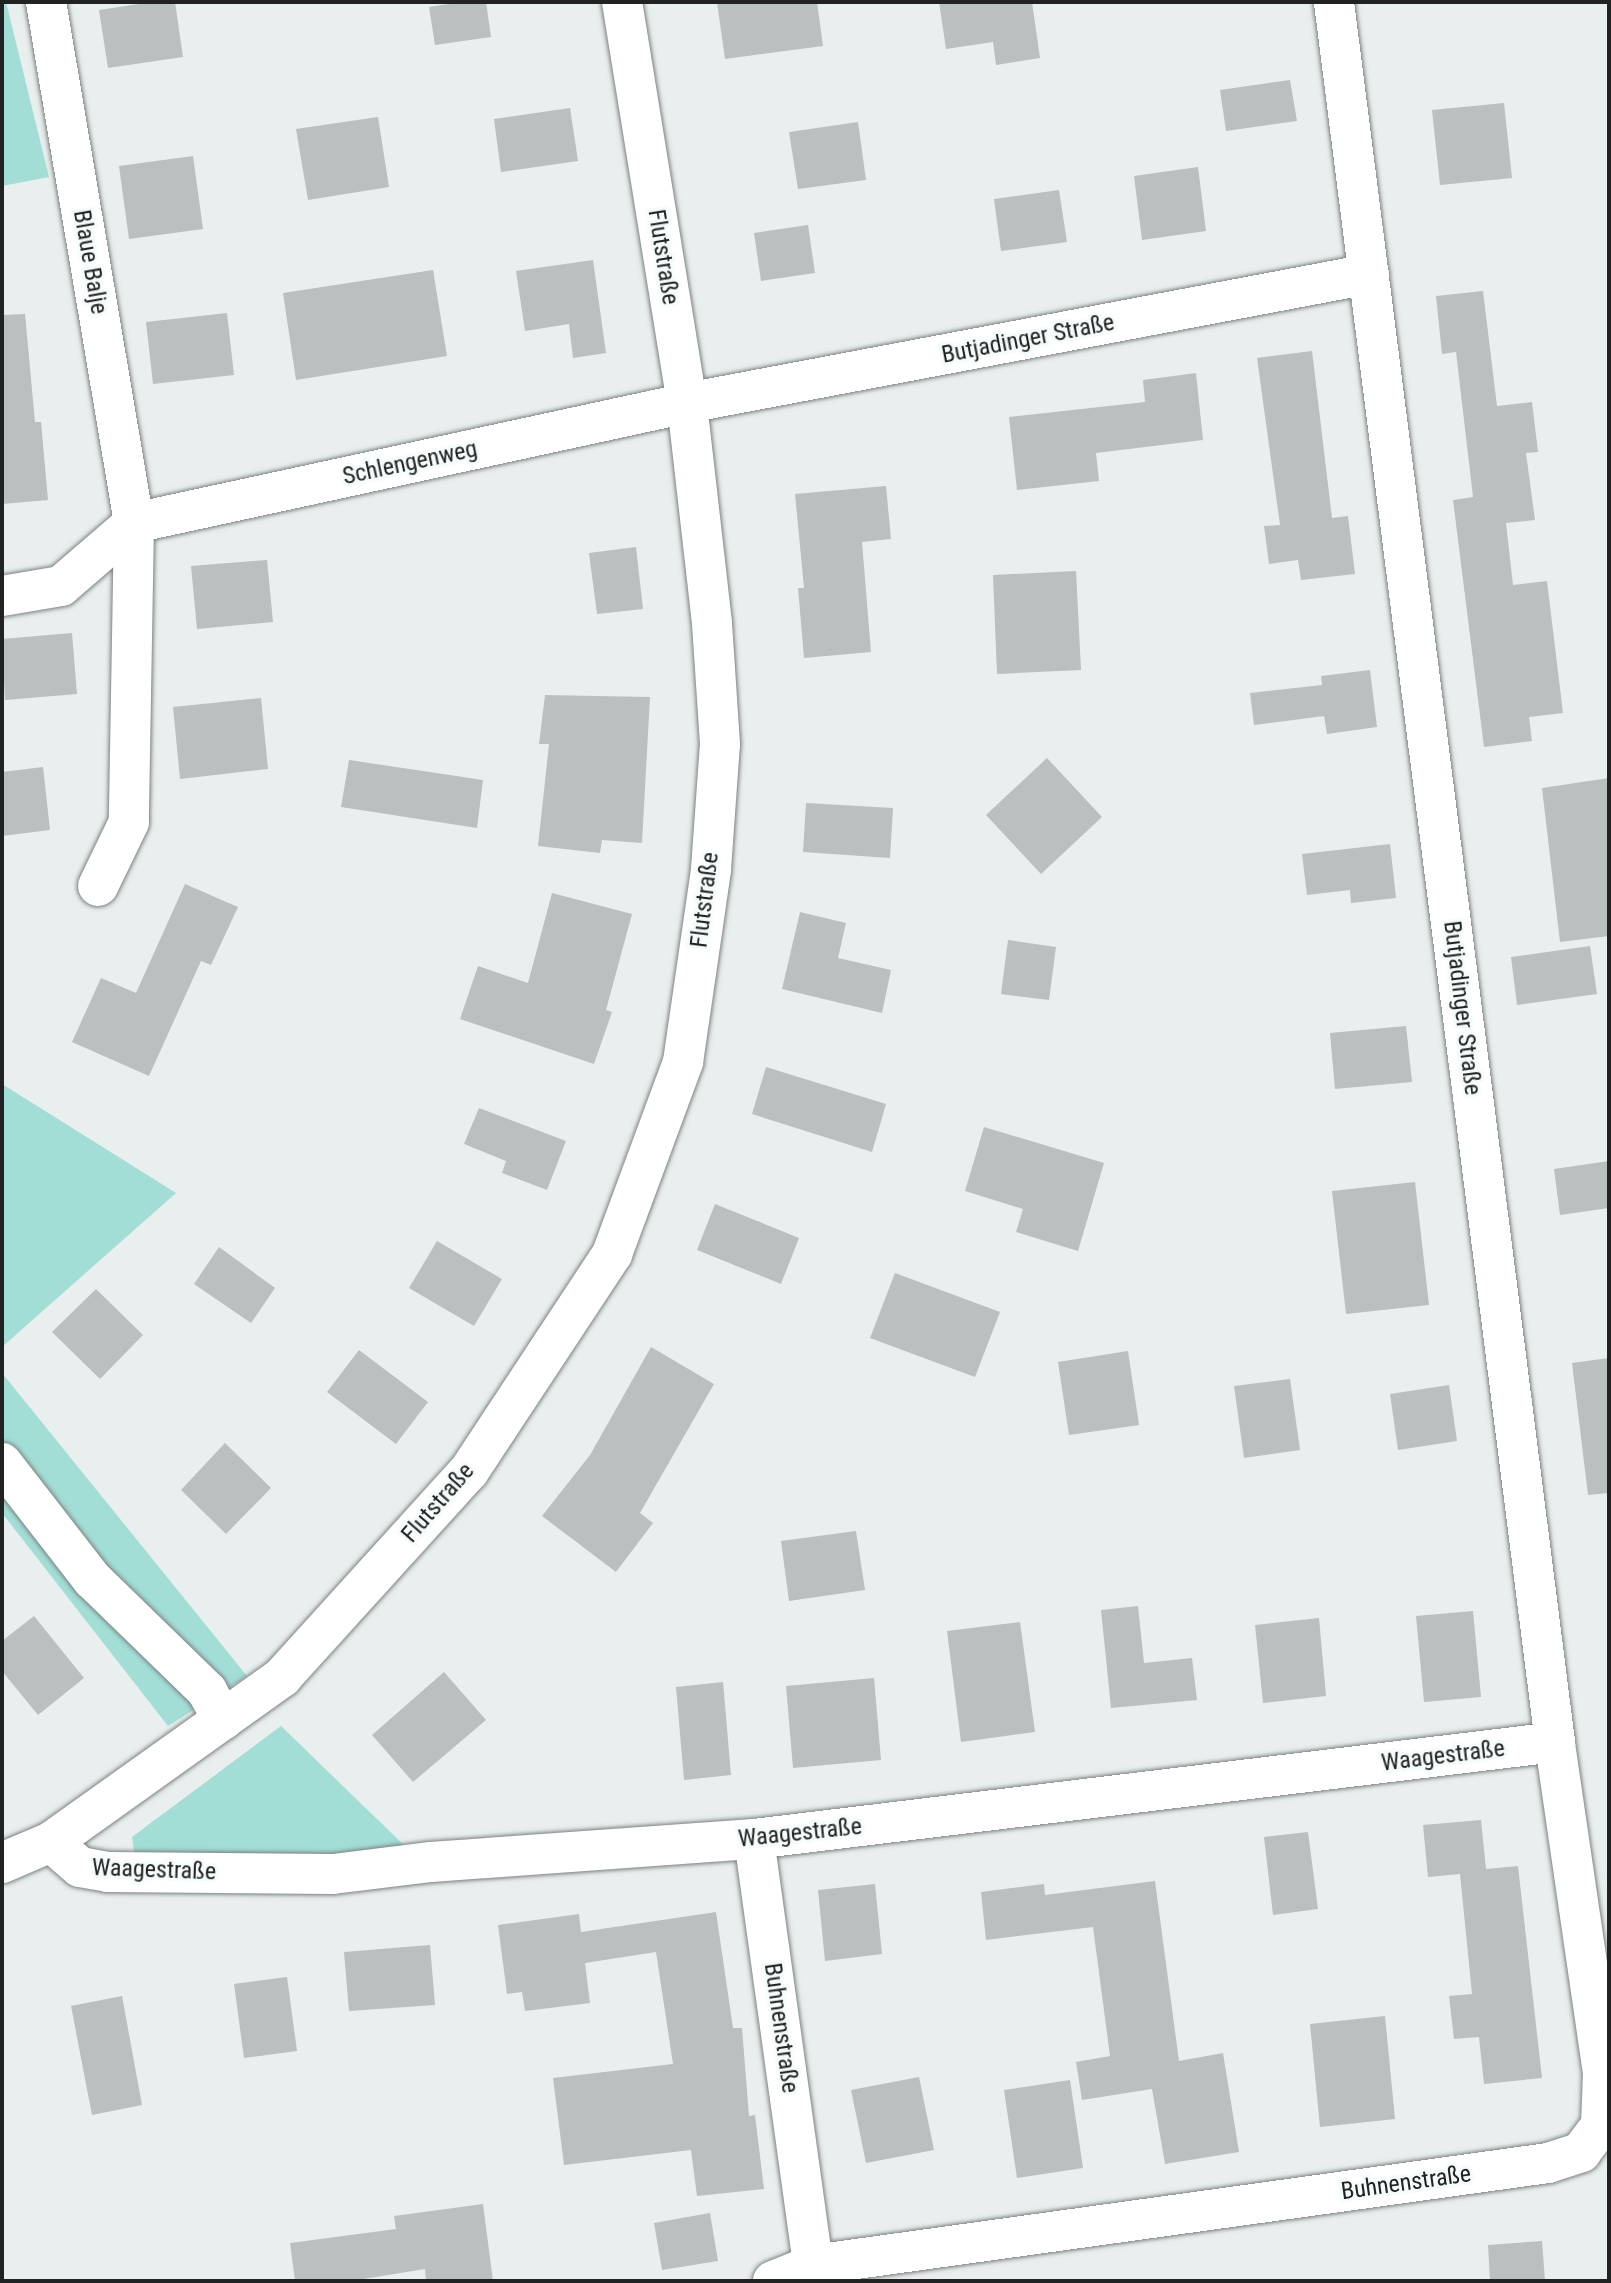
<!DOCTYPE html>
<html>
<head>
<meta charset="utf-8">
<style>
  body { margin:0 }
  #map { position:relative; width:1611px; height:2283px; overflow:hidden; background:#e9eeee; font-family:"Roboto Condensed",sans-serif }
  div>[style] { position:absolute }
  .green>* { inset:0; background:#a2ded6 }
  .building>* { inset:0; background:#bac0bf }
  .roads { filter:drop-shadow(0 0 2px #7d8281) drop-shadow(0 0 2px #7d8281) }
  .street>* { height:40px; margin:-20px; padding:0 20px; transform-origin:20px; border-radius:20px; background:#fff }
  span { translate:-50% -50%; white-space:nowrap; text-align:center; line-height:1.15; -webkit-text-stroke:7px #f6fcfb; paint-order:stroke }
  .street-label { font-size:24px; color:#212323 }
  .frame { position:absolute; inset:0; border:4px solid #212323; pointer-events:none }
</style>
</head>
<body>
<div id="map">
  <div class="green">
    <i style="clip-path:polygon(2px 2px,6px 2px,49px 177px,2px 186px)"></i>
    <i style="clip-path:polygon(2px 1084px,176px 1193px,2px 1347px)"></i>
    <i style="clip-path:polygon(2px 1373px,247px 1676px,168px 1726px,2px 1513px)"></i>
    <i style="clip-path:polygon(281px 1726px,412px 1853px,136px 1865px,132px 1837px)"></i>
  </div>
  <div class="building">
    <i style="clip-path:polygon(152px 2px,175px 2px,183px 57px,108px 68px,99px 10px)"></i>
    <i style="clip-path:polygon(462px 2px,486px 2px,491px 37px,435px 45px,429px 7px)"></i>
    <i style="clip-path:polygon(717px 2px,817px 2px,823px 46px,725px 59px)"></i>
    <i style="clip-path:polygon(939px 2px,1032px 2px,1040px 58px,996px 65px,993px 42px,946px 49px)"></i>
    <i style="clip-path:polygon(1290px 80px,1297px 121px,1226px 131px,1220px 90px)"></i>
    <i style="clip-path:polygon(1504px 103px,1512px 178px,1440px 185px,1432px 110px)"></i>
    <i style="clip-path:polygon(570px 108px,578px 161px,501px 172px,494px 119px)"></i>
    <i style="clip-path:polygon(378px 117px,389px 187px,308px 200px,296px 129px)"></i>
    <i style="clip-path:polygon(858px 122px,866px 180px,798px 189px,789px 132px)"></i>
    <i style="clip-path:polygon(193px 156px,203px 229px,129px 239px,119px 166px)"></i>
    <i style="clip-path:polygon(1198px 167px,1206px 231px,1142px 240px,1134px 176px)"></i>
    <i style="clip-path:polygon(1059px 190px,1067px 242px,1001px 251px,994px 199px)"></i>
    <i style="clip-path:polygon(808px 225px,815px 273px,761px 281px,754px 233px)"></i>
    <i style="clip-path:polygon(593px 260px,606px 353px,573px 358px,569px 324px,525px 331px,516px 271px)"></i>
    <i style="clip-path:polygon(433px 270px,447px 356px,296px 380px,283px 293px)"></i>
    <i style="clip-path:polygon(1483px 291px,1497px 406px,1532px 402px,1538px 452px,1526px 453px,1535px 520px,1506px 523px,1513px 585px,1547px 581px,1563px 713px,1529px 717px,1532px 741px,1484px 747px,1453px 500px,1473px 497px,1456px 352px,1442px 354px,1436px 296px)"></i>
    <i style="clip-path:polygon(227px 313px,234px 375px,153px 384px,146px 322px)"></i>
    <i style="clip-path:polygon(25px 314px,35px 422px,41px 422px,48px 500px,2px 504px,2px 315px)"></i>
    <i style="clip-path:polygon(1312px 351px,1332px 518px,1348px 516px,1355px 574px,1301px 580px,1298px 560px,1269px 564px,1264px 526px,1280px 525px,1257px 358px)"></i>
    <i style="clip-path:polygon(1196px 373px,1203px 440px,1096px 453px,1099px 481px,1017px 490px,1009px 417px,1145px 402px,1143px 380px)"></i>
    <i style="clip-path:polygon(886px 486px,891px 539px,862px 542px,871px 652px,804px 658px,798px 588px,804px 588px,795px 494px)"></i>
    <i style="clip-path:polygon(636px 547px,643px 609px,597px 614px,589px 553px)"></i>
    <i style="clip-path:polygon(267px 560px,273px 622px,197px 629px,191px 566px)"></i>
    <i style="clip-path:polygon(1076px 571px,1081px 670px,997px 674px,993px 575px)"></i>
    <i style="clip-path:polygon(72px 633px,77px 694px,5px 700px,2px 639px)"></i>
    <i style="clip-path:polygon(1370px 670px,1377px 727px,1327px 734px,1324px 716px,1254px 725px,1250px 693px,1322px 685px,1321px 676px)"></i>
    <i style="clip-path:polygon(545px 695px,650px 697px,642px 843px,602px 840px,600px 853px,538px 846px,549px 744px,539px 744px)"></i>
    <i style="clip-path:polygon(261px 698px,268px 769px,180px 779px,173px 707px)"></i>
    <i style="clip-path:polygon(1047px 758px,1102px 817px,1041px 874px,986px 815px)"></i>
    <i style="clip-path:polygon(349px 760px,483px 780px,477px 828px,341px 807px)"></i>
    <i style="clip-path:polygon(43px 767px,50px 830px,2px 836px,2px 772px)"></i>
    <i style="clip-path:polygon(1609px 778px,1609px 936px,1560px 942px,1542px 788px)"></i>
    <i style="clip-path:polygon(806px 803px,893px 808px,890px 858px,803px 852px)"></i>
    <i style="clip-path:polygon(1390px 844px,1396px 898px,1351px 903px,1350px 890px,1307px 895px,1302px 854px)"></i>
    <i style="clip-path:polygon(185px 884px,238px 907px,211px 965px,201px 961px,149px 1076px,72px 1042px,101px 978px,136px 993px)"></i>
    <i style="clip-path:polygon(552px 893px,632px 914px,606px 1010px,612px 1012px,594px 1064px,460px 1019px,478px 966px,528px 983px)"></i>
    <i style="clip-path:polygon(800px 912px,846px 923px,838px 958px,891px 970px,882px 1013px,782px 989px)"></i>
    <i style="clip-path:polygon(1008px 940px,1056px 947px,1049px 1000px,1001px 994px)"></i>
    <i style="clip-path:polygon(1590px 946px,1597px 994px,1517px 1005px,1511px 957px)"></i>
    <i style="clip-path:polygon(1406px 1026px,1412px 1082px,1335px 1089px,1330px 1033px)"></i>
    <i style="clip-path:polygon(766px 1067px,886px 1104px,872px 1152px,752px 1114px)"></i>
    <i style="clip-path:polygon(479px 1108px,566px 1141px,547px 1190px,502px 1173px,506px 1161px,464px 1144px)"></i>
    <i style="clip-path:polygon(984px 1127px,1104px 1163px,1078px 1251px,1016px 1232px,1023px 1209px,965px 1191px)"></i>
    <i style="clip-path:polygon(1609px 1161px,1609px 1208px,1560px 1215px,1554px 1169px)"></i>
    <i style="clip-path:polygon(1415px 1182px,1429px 1305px,1346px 1314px,1332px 1191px)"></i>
    <i style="clip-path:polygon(715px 1204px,799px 1238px,781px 1284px,697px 1250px)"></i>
    <i style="clip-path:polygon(437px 1241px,502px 1279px,474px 1326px,409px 1288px)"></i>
    <i style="clip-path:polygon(219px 1247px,275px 1288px,251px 1323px,194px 1284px)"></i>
    <i style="clip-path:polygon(895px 1273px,1000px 1312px,975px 1377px,870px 1338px)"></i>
    <i style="clip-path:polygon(96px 1289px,143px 1335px,100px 1379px,52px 1332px)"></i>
    <i style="clip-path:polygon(651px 1347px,714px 1384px,640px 1513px,653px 1523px,616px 1572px,542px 1516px,590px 1455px)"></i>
    <i style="clip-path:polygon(359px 1350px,428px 1402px,396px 1444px,327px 1392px)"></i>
    <i style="clip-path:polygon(1128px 1351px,1139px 1425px,1069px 1435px,1058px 1362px)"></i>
    <i style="clip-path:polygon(1609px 1358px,1609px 1493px,1588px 1495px,1572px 1363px)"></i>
    <i style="clip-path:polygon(1290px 1379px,1300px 1450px,1244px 1458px,1234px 1386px)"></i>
    <i style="clip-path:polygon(1449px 1385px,1457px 1441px,1398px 1450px,1390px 1394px)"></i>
    <i style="clip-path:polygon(225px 1443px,271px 1488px,226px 1534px,181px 1490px)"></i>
    <i style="clip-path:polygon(856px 1531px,865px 1590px,789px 1601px,781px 1541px)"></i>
    <i style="clip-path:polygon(1138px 1606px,1144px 1663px,1192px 1658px,1197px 1700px,1111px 1708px,1101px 1610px)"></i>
    <i style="clip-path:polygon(1473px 1611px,1481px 1697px,1424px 1702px,1416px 1616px)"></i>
    <i style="clip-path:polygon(34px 1616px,84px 1678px,38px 1715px,2px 1671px,2px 1641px)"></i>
    <i style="clip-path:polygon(1319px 1618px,1326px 1696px,1263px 1703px,1255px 1625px)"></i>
    <i style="clip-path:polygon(1020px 1622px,1035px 1732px,961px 1742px,947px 1631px)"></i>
    <i style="clip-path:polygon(444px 1672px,486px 1720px,413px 1782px,372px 1735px)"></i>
    <i style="clip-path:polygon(874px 1678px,881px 1760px,793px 1768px,786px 1686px)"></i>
    <i style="clip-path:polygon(723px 1682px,731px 1775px,684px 1780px,676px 1687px)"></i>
    <i style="clip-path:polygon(1481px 1820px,1486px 1869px,1518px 1866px,1542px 2078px,1484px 2084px,1479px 2037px,1454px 2039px,1449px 1996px,1472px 1994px,1460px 1874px,1428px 1877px,1423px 1825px)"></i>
    <i style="clip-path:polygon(1308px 1832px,1318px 1909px,1273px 1915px,1264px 1837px)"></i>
    <i style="clip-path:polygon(1155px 1881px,1179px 2061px,1223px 2053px,1239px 2152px,1165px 2164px,1152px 2089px,1082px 2100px,1076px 2062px,1110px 2056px,1093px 1927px,986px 1940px,981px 1892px,1044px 1884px,1045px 1895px)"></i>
    <i style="clip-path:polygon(875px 1884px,882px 1954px,825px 1961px,818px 1890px)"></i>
    <i style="clip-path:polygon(716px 1912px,733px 2028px,742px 2028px,749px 2116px,755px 2115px,764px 2189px,697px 2196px,691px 2150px,564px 2165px,553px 2078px,673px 2064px,656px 1952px,585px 1963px,590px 2003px,525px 2011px,522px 1992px,507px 1994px,498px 1925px,579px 1914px,581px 1932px)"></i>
    <i style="clip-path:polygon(430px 1945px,435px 2005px,349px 2011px,344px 1952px)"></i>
    <i style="clip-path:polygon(287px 1977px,297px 2051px,244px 2058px,234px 1984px)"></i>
    <i style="clip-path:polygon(122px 1996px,142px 2105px,92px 2115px,71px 2006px)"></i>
    <i style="clip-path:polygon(1385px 2016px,1395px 2119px,1320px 2127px,1310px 2024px)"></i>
    <i style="clip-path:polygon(919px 2077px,934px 2150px,866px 2163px,851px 2090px)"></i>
    <i style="clip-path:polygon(1070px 2080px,1083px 2168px,1017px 2178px,1004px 2090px)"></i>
    <i style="clip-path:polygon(483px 2204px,493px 2281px,426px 2281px,425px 2269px,351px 2281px,295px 2281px,290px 2243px,396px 2229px,394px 2216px)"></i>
    <i style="clip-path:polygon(710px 2213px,718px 2261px,662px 2270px,654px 2223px)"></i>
    <i style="clip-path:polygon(1542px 2241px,1545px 2281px,1490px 2281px,1488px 2245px)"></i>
  </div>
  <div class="roads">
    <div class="street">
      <i style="left:46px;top:2px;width:528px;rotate:80.41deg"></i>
      <i style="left:134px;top:523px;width:299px;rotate:91deg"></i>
      <i style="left:129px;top:822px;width:71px;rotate:115.8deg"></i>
      <i style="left:2px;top:596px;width:60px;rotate:-9.6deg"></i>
      <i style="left:61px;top:586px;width:96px;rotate:-40.8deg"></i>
      <i style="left:134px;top:523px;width:566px;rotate:-12.24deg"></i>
      <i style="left:687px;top:403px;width:694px;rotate:-10.71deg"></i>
      <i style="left:2px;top:1463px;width:147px;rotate:52.2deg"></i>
      <i style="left:92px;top:1579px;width:161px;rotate:44.2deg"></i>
      <i style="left:207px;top:1691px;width:33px;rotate:61deg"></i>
      <i style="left:754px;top:1839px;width:430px;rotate:82.1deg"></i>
      <i style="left:51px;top:1842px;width:38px;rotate:41deg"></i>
      <i style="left:80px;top:1867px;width:28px;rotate:10deg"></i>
      <i style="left:108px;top:1872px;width:225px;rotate:0.5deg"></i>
      <i style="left:333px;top:1874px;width:99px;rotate:-7deg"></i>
      <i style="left:431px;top:1862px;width:324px;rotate:-4.1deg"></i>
      <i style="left:754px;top:1839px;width:807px;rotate:-6.9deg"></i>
      <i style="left:2px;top:1863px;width:53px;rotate:-23.2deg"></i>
      <i style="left:51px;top:1842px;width:284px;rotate:-35.5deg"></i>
      <i style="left:282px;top:1677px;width:278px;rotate:-47.8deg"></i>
      <i style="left:469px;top:1471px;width:260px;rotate:-56.6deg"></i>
      <i style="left:612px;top:1254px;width:205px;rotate:-69.7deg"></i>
      <i style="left:683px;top:1062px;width:195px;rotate:-81.7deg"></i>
      <i style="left:711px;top:869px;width:125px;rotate:-85.9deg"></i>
      <i style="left:720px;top:744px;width:121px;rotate:-93.8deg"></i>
      <i style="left:712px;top:623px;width:221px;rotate:-96.5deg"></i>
      <i style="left:687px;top:403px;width:406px;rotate:-99.2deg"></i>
      <i style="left:773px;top:2281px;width:43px;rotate:-21.8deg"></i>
      <i style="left:813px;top:2265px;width:742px;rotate:-7.9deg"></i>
      <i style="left:1548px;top:2163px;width:35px;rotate:-18deg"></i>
      <i style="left:1581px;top:2152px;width:34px;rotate:-53deg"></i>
      <i style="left:1601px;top:2125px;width:52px;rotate:-87.8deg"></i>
      <i style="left:1603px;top:2073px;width:334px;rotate:-98.3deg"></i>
      <i style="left:1555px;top:1742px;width:1754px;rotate:-97.24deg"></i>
    </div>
  </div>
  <div class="street-label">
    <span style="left:663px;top:257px;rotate:81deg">Flutstraße</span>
    <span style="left:90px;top:262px;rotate:80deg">Blaue Balje</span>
    <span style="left:1028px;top:339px;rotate:-11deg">Butjadinger Straße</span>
    <span style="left:410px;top:463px;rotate:-12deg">Schlengenweg</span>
    <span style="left:705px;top:900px;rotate:-83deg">Flutstraße</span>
    <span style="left:1462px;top:1008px;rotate:83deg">Butjadinger Straße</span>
    <span style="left:438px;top:1503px;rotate:-49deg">Flutstraße</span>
    <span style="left:1443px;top:1756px;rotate:-7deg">Waagestraße</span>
    <span style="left:800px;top:1833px;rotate:-6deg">Waagestraße</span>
    <span style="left:154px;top:1870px;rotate:2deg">Waagestraße</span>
    <span style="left:781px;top:2028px;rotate:82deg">Buhnenstraße</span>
    <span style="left:1406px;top:2183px;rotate:-8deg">Buhnenstraße</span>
  </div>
  <div class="frame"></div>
</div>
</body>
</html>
